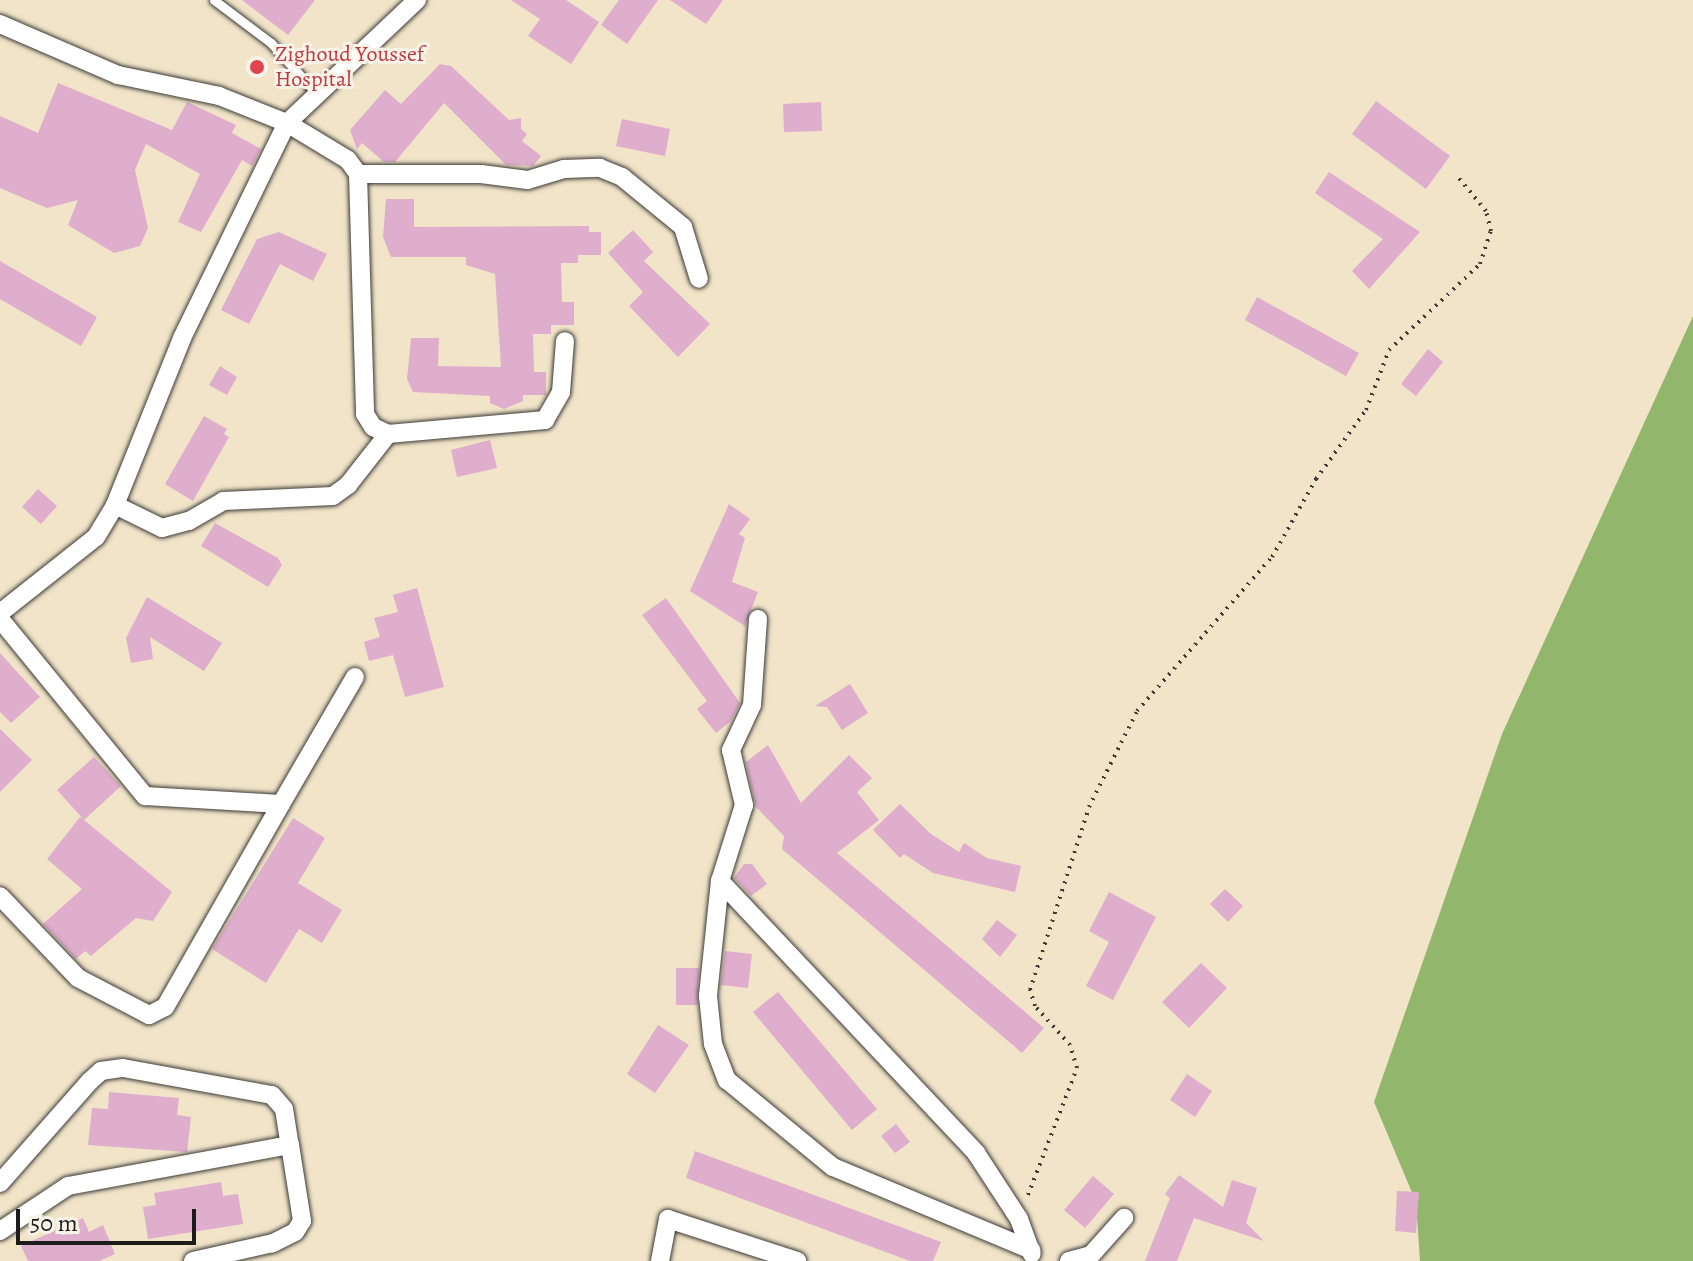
<!DOCTYPE html>
<html>
<head>
<meta charset="utf-8">
<style>
  body { margin:0 }
  #map { position:relative; width:1693px; height:1261px; overflow:hidden; background:#f1e4c9; font-family:Alegreya,serif }
  div>[style] { position:absolute }
  .forest>* { inset:0; background:#92b66b }
  .building>* { inset:0; background:#deaecc }
  .path>* { height:4px; margin-top:-2px; transform-origin:0; background:repeating-linear-gradient(90deg,#3c3a36 0 2px,transparent 0 8px) }
  .roads { filter:drop-shadow(0 0 2px #3c3a36) drop-shadow(0 0 2px #3c3a36) }
  .service>* { height:9px; margin:-4.5px; padding:0 4.5px; transform-origin:4.5px; border-radius:4.5px; background:#fff }
  .minor>* { height:18px; margin:-9px; padding:0 9px; transform-origin:9px; border-radius:9px; background:#fff }
  .dots>* { width:22px; height:22px; translate:-50% -50%; box-sizing:border-box; border:4px solid #f7f3e8; border-radius:50% }
  span { translate:-50% -50%; white-space:nowrap; text-align:center; line-height:1.15; -webkit-text-stroke:6px #f7f3e8; paint-order:stroke }
  .health-label { font-size:22px; color:#be3a42 }
  .left { translate:0 -50%; text-align:left }
  .scale { position:absolute; left:16px; top:1209px; width:180px; height:36px; box-sizing:border-box; border:4px solid #1c1c1c; border-top:0; padding-left:10px; font-size:24px; line-height:28px; white-space:nowrap; color:#1c1c1c; -webkit-text-stroke:6px #f7f3e8; paint-order:stroke }
</style>
</head>
<body>
<div id="map">
  <div class="forest">
    <i style="clip-path:polygon(1693px 316px,1693px 1261px,1420px 1261px,1416px 1202px,1374px 1102px,1502px 734px)"></i>
  </div>
  <div class="building">
    <i style="clip-path:polygon(242px 0,315px 0,288px 35px)"></i>
    <i style="clip-path:polygon(511px 0,566px 0,599px 22px,571px 64px,528px 36px,540px 19px)"></i>
    <i style="clip-path:polygon(619px 0,658px 0,627px 44px,601px 25px)"></i>
    <i style="clip-path:polygon(670px 0,723px 0,706px 24px)"></i>
    <i style="clip-path:polygon(440px 64px,451px 66px,509px 120px,521px 118px,521px 129px,527px 134px,522px 141px,541px 156px,533px 166px,506px 165px,444px 103px,395px 162px,384px 162px,362px 143px,357px 149px,350px 130px,385px 90px,401px 104px)"></i>
    <i style="clip-path:polygon(58px 83px,172px 130px,187px 102px,236px 125px,232px 133px,261px 149px,252px 166px,242px 160px,201px 232px,178px 222px,200px 174px,146px 144px,135px 170px,148px 228px,140px 246px,114px 253px,68px 225px,78px 200px,47px 208px,0 188px,0 116px,38px 133px)"></i>
    <i style="clip-path:polygon(1376px 101px,1450px 156px,1426px 189px,1352px 134px)"></i>
    <i style="clip-path:polygon(821px 102px,822px 131px,784px 132px,783px 104px)"></i>
    <i style="clip-path:polygon(622px 119px,670px 129px,665px 156px,616px 146px)"></i>
    <i style="clip-path:polygon(1329px 172px,1420px 232px,1369px 289px,1352px 271px,1383px 239px,1315px 193px)"></i>
    <i style="clip-path:polygon(386px 199px,414px 199px,414px 227px,589px 226px,589px 232px,601px 232px,601px 255px,578px 255px,578px 263px,561px 263px,562px 302px,574px 302px,574px 325px,551px 325px,551px 334px,533px 334px,534px 372px,546px 372px,546px 395px,523px 395px,523px 401px,504px 409px,490px 403px,490px 396px,413px 392px,407px 379px,411px 338px,439px 338px,438px 366px,501px 367px,495px 274px,466px 265px,466px 257px,391px 257px,383px 237px)"></i>
    <i style="clip-path:polygon(633px 230px,653px 252px,644px 261px,710px 324px,678px 357px,629px 306px,643px 292px,608px 253px)"></i>
    <i style="clip-path:polygon(279px 232px,327px 254px,313px 281px,280px 264px,249px 324px,221px 310px,257px 239px)"></i>
    <i style="clip-path:polygon(0 261px,97px 317px,81px 346px,0 299px)"></i>
    <i style="clip-path:polygon(1257px 297px,1359px 353px,1346px 376px,1245px 320px)"></i>
    <i style="clip-path:polygon(1428px 349px,1443px 362px,1416px 396px,1401px 384px)"></i>
    <i style="clip-path:polygon(220px 366px,237px 377px,227px 395px,209px 385px)"></i>
    <i style="clip-path:polygon(204px 416px,227px 429px,224px 434px,229px 437px,193px 501px,165px 484px)"></i>
    <i style="clip-path:polygon(490px 440px,497px 468px,457px 477px,451px 450px)"></i>
    <i style="clip-path:polygon(38px 489px,57px 506px,41px 524px,22px 507px)"></i>
    <i style="clip-path:polygon(729px 504px,750px 519px,739px 534px,745px 538px,732px 582px,758px 592px,745px 626px,690px 591px)"></i>
    <i style="clip-path:polygon(215px 523px,278px 558px,282px 565px,268px 587px,201px 546px)"></i>
    <i style="clip-path:polygon(417px 588px,444px 687px,405px 697px,393px 655px,369px 661px,364px 642px,380px 637px,374px 618px,398px 612px,393px 595px)"></i>
    <i style="clip-path:polygon(147px 597px,222px 643px,204px 671px,150px 637px,153px 659px,131px 663px,126px 638px)"></i>
    <i style="clip-path:polygon(666px 598px,740px 703px,731px 721px,716px 733px,697px 709px,707px 701px,642px 615px)"></i>
    <i style="clip-path:polygon(0 653px,40px 697px,11px 723px,0 712px)"></i>
    <i style="clip-path:polygon(850px 684px,868px 713px,842px 730px,827px 707px,815px 706px)"></i>
    <i style="clip-path:polygon(0 729px,32px 760px,0 792px)"></i>
    <i style="clip-path:polygon(768px 745px,801px 803px,849px 755px,872px 778px,857px 792px,879px 820px,837px 853px,1044px 1028px,1022px 1053px,782px 849px,784px 836px,756px 807px,746px 762px)"></i>
    <i style="clip-path:polygon(94px 757px,121px 786px,84px 820px,172px 892px,153px 921px,136px 918px,91px 956px,85px 951px,76px 959px,43px 924px,82px 889px,47px 859px,80px 817px,84px 820px,57px 790px)"></i>
    <i style="clip-path:polygon(900px 804px,931px 834px,959px 852px,964px 843px,987px 858px,1021px 866px,1015px 892px,933px 873px,904px 854px,900px 858px,873px 830px)"></i>
    <i style="clip-path:polygon(293px 818px,325px 838px,298px 883px,342px 910px,322px 943px,299px 929px,266px 983px,212px 949px)"></i>
    <i style="clip-path:polygon(744px 864px,752px 864px,767px 884px,751px 896px,734px 878px)"></i>
    <i style="clip-path:polygon(1225px 889px,1243px 906px,1228px 922px,1210px 904px)"></i>
    <i style="clip-path:polygon(1109px 892px,1156px 917px,1113px 1000px,1086px 986px,1109px 942px,1089px 931px)"></i>
    <i style="clip-path:polygon(997px 920px,1017px 935px,1000px 957px,982px 939px)"></i>
    <i style="clip-path:polygon(725px 951px,752px 954px,748px 988px,721px 985px)"></i>
    <i style="clip-path:polygon(1201px 963px,1227px 988px,1189px 1028px,1162px 1002px)"></i>
    <i style="clip-path:polygon(676px 968px,699px 968px,697px 1005px,676px 1005px)"></i>
    <i style="clip-path:polygon(778px 992px,877px 1109px,852px 1130px,753px 1012px)"></i>
    <i style="clip-path:polygon(658px 1025px,689px 1045px,655px 1093px,627px 1074px)"></i>
    <i style="clip-path:polygon(1187px 1074px,1212px 1091px,1195px 1117px,1170px 1100px)"></i>
    <i style="clip-path:polygon(109px 1092px,179px 1098px,177px 1115px,191px 1117px,187px 1152px,88px 1145px,92px 1108px,108px 1109px)"></i>
    <i style="clip-path:polygon(896px 1124px,910px 1142px,895px 1153px,881px 1136px)"></i>
    <i style="clip-path:polygon(695px 1151px,941px 1242px,933px 1261px,910px 1261px,686px 1178px)"></i>
    <i style="clip-path:polygon(1179px 1175px,1223px 1207px,1232px 1180px,1257px 1188px,1246px 1223px,1264px 1241px,1194px 1218px,1177px 1261px,1145px 1261px,1170px 1198px,1165px 1194px)"></i>
    <i style="clip-path:polygon(1093px 1176px,1114px 1194px,1085px 1228px,1064px 1210px)"></i>
    <i style="clip-path:polygon(221px 1182px,223px 1196px,238px 1194px,243px 1224px,148px 1239px,143px 1207px,156px 1205px,154px 1193px)"></i>
    <i style="clip-path:polygon(1397px 1191px,1419px 1192px,1416px 1233px,1395px 1231px)"></i>
    <i style="clip-path:polygon(83px 1218px,89px 1232px,103px 1225px,115px 1254px,99px 1261px,28px 1261px,21px 1246px)"></i>
  </div>
  <div class="path">
    <i style="left:1028px;top:1195px;width:136px;rotate:-68.9deg"></i>
    <i style="left:1077px;top:1068px;width:24px;rotate:-107deg"></i>
    <i style="left:1070px;top:1045px;width:52px;rotate:-131.9deg"></i>
    <i style="left:1035px;top:1006px;width:17px;rotate:-107deg"></i>
    <i style="left:1030px;top:990px;width:192px;rotate:-72.1deg"></i>
    <i style="left:1089px;top:807px;width:107px;rotate:-63.4deg"></i>
    <i style="left:1137px;top:711px;width:205px;rotate:-48.8deg"></i>
    <i style="left:1272px;top:557px;width:90px;rotate:-60.6deg"></i>
    <i style="left:1316px;top:479px;width:85px;rotate:-54.1deg"></i>
    <i style="left:1366px;top:410px;width:64px;rotate:-69deg"></i>
    <i style="left:1389px;top:350px;width:125px;rotate:-43.4deg"></i>
    <i style="left:1480px;top:264px;width:35px;rotate:-72deg"></i>
    <i style="left:1491px;top:231px;width:21px;rotate:-104deg"></i>
    <i style="left:1486px;top:211px;width:44px;rotate:-129.5deg"></i>
  </div>
  <div class="roads">
    <div class="service">
      <i style="left:214px;top:0;width:71px;rotate:37deg"></i>
      <i style="left:271px;top:43px;width:70px;rotate:47.9deg"></i>
    </div>
    <div class="minor">
      <i style="left:0;top:24px;width:129px;rotate:23.4deg"></i>
      <i style="left:118px;top:75px;width:103px;rotate:11.7deg"></i>
      <i style="left:219px;top:96px;width:73px;rotate:21.7deg"></i>
      <i style="left:287px;top:123px;width:71px;rotate:31.2deg"></i>
      <i style="left:348px;top:160px;width:17px;rotate:54deg"></i>
      <i style="left:358px;top:174px;width:240px;rotate:88.3deg"></i>
      <i style="left:365px;top:414px;width:15px;rotate:58deg"></i>
      <i style="left:373px;top:427px;width:17px;rotate:25deg"></i>
      <i style="left:388px;top:434px;width:158px;rotate:-5.1deg"></i>
      <i style="left:545px;top:420px;width:32px;rotate:-60deg"></i>
      <i style="left:561px;top:392px;width:51px;rotate:-85.5deg"></i>
      <i style="left:358px;top:174px;width:123px"></i>
      <i style="left:481px;top:174px;width:47px;rotate:7.3deg"></i>
      <i style="left:528px;top:180px;width:38px;rotate:-17deg"></i>
      <i style="left:564px;top:169px;width:36px;rotate:-2deg"></i>
      <i style="left:600px;top:168px;width:24px;rotate:22deg"></i>
      <i style="left:622px;top:177px;width:79px;rotate:39.3deg"></i>
      <i style="left:683px;top:227px;width:54px;rotate:72.9deg"></i>
      <i style="left:115px;top:505px;width:52px;rotate:26.1deg"></i>
      <i style="left:162px;top:528px;width:28px;rotate:-15deg"></i>
      <i style="left:189px;top:521px;width:39px;rotate:-30deg"></i>
      <i style="left:223px;top:501px;width:110px;rotate:-2.6deg"></i>
      <i style="left:333px;top:496px;width:19px;rotate:-36deg"></i>
      <i style="left:348px;top:485px;width:65px;rotate:-51.9deg"></i>
      <i style="left:0;top:613px;width:122px;rotate:-38.4deg"></i>
      <i style="left:96px;top:537px;width:37px;rotate:-59deg"></i>
      <i style="left:115px;top:505px;width:180px;rotate:-68.1deg"></i>
      <i style="left:182px;top:338px;width:239px;rotate:-64deg"></i>
      <i style="left:287px;top:123px;width:179px;rotate:-43.4deg"></i>
      <i style="left:0;top:619px;width:229px;rotate:50.7deg"></i>
      <i style="left:145px;top:796px;width:136px;rotate:3.4deg"></i>
      <i style="left:281px;top:804px;width:234px;rotate:119.7deg"></i>
      <i style="left:165px;top:1007px;width:18px;rotate:153deg"></i>
      <i style="left:149px;top:1015px;width:80px;rotate:-152.5deg"></i>
      <i style="left:78px;top:978px;width:113px;rotate:-133.6deg"></i>
      <i style="left:758px;top:619px;width:86px;rotate:94deg"></i>
      <i style="left:752px;top:705px;width:50px;rotate:115deg"></i>
      <i style="left:731px;top:750px;width:57px;rotate:76.7deg"></i>
      <i style="left:744px;top:805px;width:80px;rotate:107.5deg"></i>
      <i style="left:720px;top:881px;width:116px;rotate:96deg"></i>
      <i style="left:708px;top:996px;width:48px;rotate:84.1deg"></i>
      <i style="left:713px;top:1044px;width:39px;rotate:69deg"></i>
      <i style="left:727px;top:1080px;width:137px;rotate:39.4deg"></i>
      <i style="left:833px;top:1167px;width:215px;rotate:22.7deg"></i>
      <i style="left:281px;top:804px;width:147px;rotate:-59.8deg"></i>
      <i style="left:720px;top:881px;width:374px;rotate:46.7deg"></i>
      <i style="left:976px;top:1153px;width:79px;rotate:56.9deg"></i>
      <i style="left:1019px;top:1219px;width:37px;rotate:70deg"></i>
      <i style="left:0;top:1183px;width:136px;rotate:-48.6deg"></i>
      <i style="left:90px;top:1081px;width:15px;rotate:-42deg"></i>
      <i style="left:101px;top:1071px;width:22px;rotate:-8deg"></i>
      <i style="left:123px;top:1068px;width:151px;rotate:10.3deg"></i>
      <i style="left:272px;top:1095px;width:18px;rotate:49deg"></i>
      <i style="left:284px;top:1109px;width:36px;rotate:81deg"></i>
      <i style="left:0;top:1231px;width:82px;rotate:-33.5deg"></i>
      <i style="left:68px;top:1186px;width:226px;rotate:-10.5deg"></i>
      <i style="left:290px;top:1145px;width:77px;rotate:81deg"></i>
      <i style="left:302px;top:1221px;width:13px;rotate:122deg"></i>
      <i style="left:295px;top:1232px;width:25px;rotate:153deg"></i>
      <i style="left:273px;top:1243px;width:82px;rotate:167.3deg"></i>
      <i style="left:660px;top:1261px;width:43px;rotate:-79.2deg"></i>
      <i style="left:668px;top:1219px;width:136px;rotate:18deg"></i>
      <i style="left:1069px;top:1261px;width:23px;rotate:-15deg"></i>
      <i style="left:1091px;top:1255px;width:50px;rotate:-48.3deg"></i>
    </div>
  </div>
  <div class="dots">
    <i style="left:257px;top:67px;background:#e0444e"></i>
  </div>
  <div class="health-label">
    <span class="left" style="left:275px;top:67px">Zighoud Youssef<br>Hospital</span>
  </div>
  <div class="scale">50 m</div>
</div>
</body>
</html>
